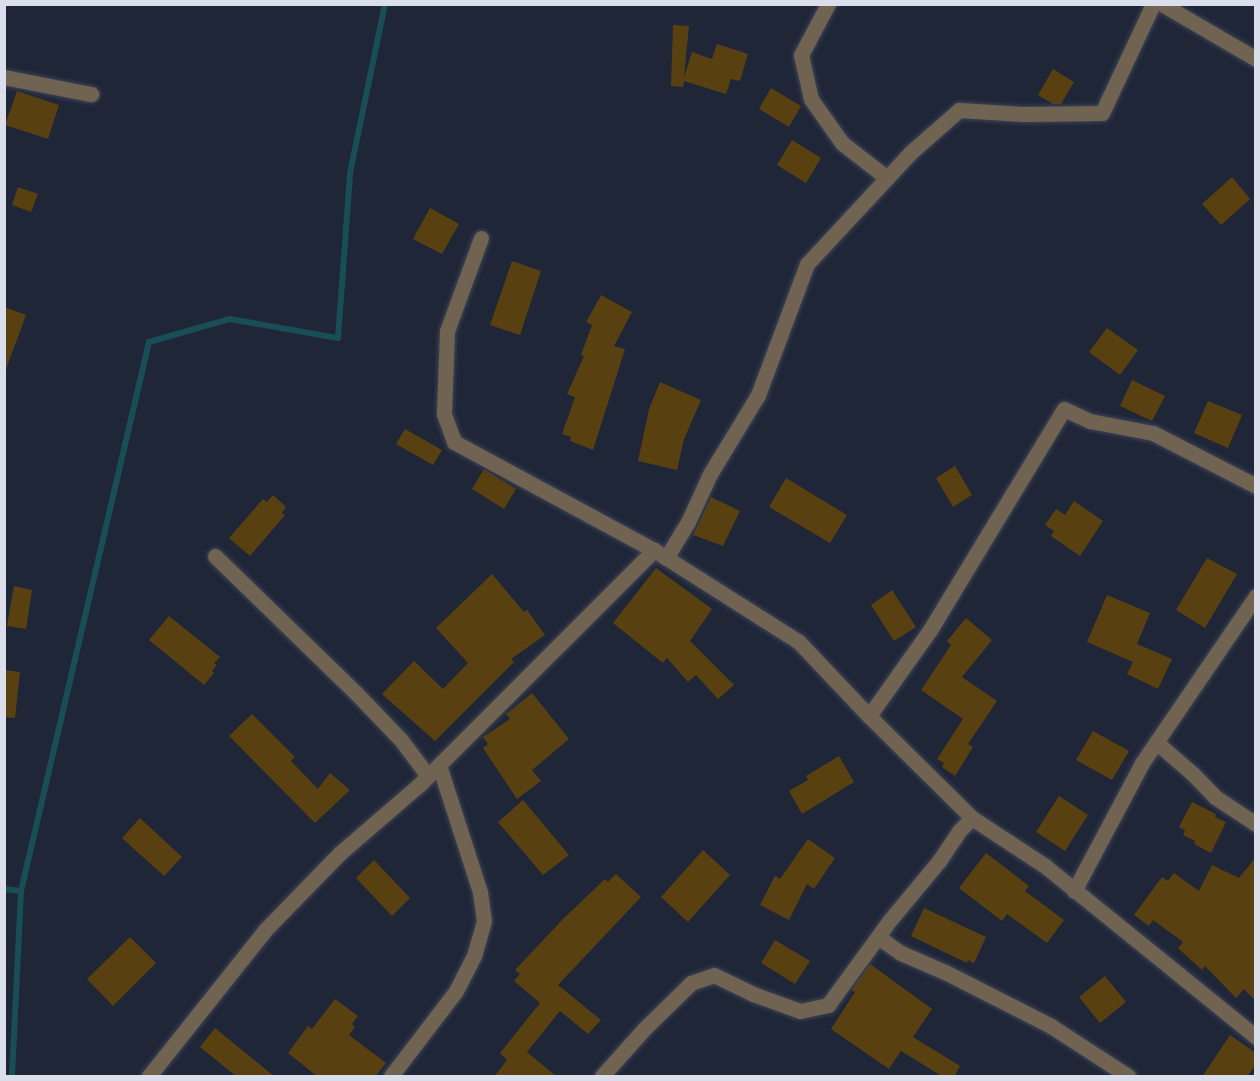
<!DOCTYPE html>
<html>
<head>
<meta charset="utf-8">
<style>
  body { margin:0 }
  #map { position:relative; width:1260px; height:1081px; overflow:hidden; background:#1f2638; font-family:"Nunito Sans",sans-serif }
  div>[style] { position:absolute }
  .stream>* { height:6px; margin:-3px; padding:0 3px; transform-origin:3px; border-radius:3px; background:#194e57 }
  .building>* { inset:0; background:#594010 }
  .roads { filter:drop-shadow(0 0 2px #3d4455) drop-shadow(0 0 2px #3d4455) }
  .minor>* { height:15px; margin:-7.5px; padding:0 7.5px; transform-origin:7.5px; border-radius:7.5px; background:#706351 }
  span { translate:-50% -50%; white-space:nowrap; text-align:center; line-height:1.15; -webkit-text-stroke:5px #161c2d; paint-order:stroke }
  .frame { position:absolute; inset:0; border:6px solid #dadfeb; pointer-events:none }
</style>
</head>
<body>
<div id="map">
  <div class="stream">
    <i style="left:4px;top:889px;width:17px;rotate:7deg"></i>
    <i style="left:12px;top:1076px;width:185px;rotate:-87.2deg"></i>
    <i style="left:21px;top:891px;width:564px;rotate:-76.88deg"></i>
    <i style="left:149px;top:342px;width:84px;rotate:-15.9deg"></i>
    <i style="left:230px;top:319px;width:110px;rotate:10deg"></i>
    <i style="left:338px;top:338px;width:165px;rotate:-85.8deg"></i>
    <i style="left:350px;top:173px;width:173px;rotate:-78.3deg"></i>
  </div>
  <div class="building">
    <i style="clip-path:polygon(673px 25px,689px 26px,684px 77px,692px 52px,712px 59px,717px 44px,748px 54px,740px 81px,731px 79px,726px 94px,684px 81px,683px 87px,671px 86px)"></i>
    <i style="clip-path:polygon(1053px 69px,1074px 82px,1061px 104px,1053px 104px,1038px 95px)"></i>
    <i style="clip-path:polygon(771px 88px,801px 106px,789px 127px,759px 109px)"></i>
    <i style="clip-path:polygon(17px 91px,59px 105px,48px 139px,5px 125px)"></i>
    <i style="clip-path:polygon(792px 140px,821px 158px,806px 183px,777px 165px)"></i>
    <i style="clip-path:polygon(1232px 177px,1250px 199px,1221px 225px,1202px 204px)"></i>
    <i style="clip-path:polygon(18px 187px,38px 194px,31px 212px,12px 205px)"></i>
    <i style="clip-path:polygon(430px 208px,459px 224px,442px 254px,413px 239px)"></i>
    <i style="clip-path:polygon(512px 261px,541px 271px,520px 335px,490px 325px)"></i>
    <i style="clip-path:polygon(601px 295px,632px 312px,614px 346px,625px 349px,593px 450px,570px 441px,571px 437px,562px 434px,575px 397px,567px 394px,584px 356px,581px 355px,592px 325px,586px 322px)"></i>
    <i style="clip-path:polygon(4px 307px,26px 315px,6px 369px,4px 369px)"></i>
    <i style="clip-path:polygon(1107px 328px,1138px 350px,1120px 375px,1089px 352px)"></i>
    <i style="clip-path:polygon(1132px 380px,1165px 396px,1152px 421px,1120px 406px)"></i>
    <i style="clip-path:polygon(660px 382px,701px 400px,684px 439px,677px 470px,638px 461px,649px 409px)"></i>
    <i style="clip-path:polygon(1208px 401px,1242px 415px,1228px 448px,1194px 433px)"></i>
    <i style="clip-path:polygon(405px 429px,442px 450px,433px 465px,396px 444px)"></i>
    <i style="clip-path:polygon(955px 466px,972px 495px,953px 507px,936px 478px)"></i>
    <i style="clip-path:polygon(484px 469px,516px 489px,504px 509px,472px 489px)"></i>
    <i style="clip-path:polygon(786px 478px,847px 515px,830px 543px,769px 507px)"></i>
    <i style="clip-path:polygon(273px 495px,286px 507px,282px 513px,285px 515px,250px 556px,229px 538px,263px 499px,267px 502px)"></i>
    <i style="clip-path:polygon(711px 497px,740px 511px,723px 546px,693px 535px)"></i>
    <i style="clip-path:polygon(1074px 501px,1103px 521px,1080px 556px,1051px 536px,1054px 531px,1045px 525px,1056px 509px,1065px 515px)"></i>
    <i style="clip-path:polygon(1207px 558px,1237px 574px,1205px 628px,1176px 610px)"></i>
    <i style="clip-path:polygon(656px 568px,712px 609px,690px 641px,734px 685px,718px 699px,696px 675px,688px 682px,667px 658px,663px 663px,613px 623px)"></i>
    <i style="clip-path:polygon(492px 574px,524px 612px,527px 610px,545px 635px,511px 659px,514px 662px,435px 741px,382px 694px,414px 661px,443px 689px,468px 663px,436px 628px)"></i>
    <i style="clip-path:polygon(14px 586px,32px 590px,26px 629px,7px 626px)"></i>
    <i style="clip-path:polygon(892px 590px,916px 627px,894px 641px,871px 605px)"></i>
    <i style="clip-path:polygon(1107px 595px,1150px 613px,1137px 644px,1172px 659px,1158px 689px,1127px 674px,1133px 662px,1087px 642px)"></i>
    <i style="clip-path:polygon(169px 616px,220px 657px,214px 663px,217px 665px,212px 671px,214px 673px,204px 685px,149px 640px)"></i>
    <i style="clip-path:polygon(966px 618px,992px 640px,962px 677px,997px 701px,968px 744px,973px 747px,955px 776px,942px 767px,944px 763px,937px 759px,963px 719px,921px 690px,951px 645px,947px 641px)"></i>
    <i style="clip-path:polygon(4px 670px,20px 672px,15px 718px,4px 717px)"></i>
    <i style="clip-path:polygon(532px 693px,569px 739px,532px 770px,541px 781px,517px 799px,483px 748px,488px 744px,483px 737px,510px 719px,506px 714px)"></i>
    <i style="clip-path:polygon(252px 714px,295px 757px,291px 761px,318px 789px,330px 773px,350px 790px,315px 823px,229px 736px)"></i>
    <i style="clip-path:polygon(1093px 731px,1129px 751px,1112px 780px,1076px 760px)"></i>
    <i style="clip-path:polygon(839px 756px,854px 782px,802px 814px,789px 791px,808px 780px,806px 776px)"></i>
    <i style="clip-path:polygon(1059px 796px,1088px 815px,1065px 851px,1036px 832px)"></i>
    <i style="clip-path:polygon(523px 800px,569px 855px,543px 875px,498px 822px)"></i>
    <i style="clip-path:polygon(1192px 802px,1216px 814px,1215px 817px,1226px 822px,1211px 853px,1194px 844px,1195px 841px,1183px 835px,1185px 830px,1179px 827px)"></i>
    <i style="clip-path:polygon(140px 818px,182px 857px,164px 876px,122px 838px)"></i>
    <i style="clip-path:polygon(808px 839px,835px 858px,814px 889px,807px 884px,789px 920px,760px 905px,775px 876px,780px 879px)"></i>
    <i style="clip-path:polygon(703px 850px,730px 875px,688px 922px,661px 897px)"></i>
    <i style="clip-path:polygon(986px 853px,1029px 886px,1025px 891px,1064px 920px,1047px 943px,1007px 914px,1002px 921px,959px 888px)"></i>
    <i style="clip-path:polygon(1256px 857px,1256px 1001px,1244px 989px,1236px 998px,1205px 966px,1202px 970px,1178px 948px,1183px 942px,1153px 920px,1149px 926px,1134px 915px,1162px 877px,1168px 881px,1174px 873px,1199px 891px,1212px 865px,1239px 878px)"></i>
    <i style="clip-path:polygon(374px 860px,410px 898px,392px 916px,356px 878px)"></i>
    <i style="clip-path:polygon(616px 874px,641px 897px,558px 985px,601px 1020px,588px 1034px,560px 1011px,527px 1052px,557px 1077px,494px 1077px,507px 1060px,500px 1053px,540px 1003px,514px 981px,520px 974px,515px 970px,563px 919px,605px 879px,608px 882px)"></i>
    <i style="clip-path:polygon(924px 908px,986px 937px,974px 963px,968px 960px,967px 963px,911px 936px)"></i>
    <i style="clip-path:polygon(130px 937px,156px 963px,113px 1006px,87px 979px)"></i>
    <i style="clip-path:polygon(775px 940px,810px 961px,795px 984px,761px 963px)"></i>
    <i style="clip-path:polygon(870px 964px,932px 1009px,913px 1037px,960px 1066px,954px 1077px,943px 1077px,901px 1051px,889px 1069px,831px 1029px,855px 992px,851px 990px)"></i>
    <i style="clip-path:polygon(1105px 976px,1126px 1002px,1100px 1023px,1079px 997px)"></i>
    <i style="clip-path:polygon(335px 999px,358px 1016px,352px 1024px,355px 1027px,349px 1035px,386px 1063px,375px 1077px,318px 1077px,288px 1053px,308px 1026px,312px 1029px)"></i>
    <i style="clip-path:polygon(215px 1028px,275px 1077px,237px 1077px,200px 1047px)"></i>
    <i style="clip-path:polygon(1230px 1035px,1256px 1053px,1256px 1064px,1247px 1077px,1202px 1077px)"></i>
  </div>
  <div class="roads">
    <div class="minor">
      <i style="left:828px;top:4px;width:58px;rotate:117.9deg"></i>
      <i style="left:801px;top:55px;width:45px;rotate:77.2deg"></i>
      <i style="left:811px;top:99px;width:54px;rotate:54.8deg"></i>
      <i style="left:842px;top:143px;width:57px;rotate:37.9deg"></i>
      <i style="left:1162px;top:4px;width:109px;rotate:30.3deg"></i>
      <i style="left:4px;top:77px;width:89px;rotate:11.1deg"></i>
      <i style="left:481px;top:238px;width:99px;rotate:110.1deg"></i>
      <i style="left:447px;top:331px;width:83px;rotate:92.1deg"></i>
      <i style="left:444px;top:414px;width:30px;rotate:70deg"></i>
      <i style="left:454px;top:442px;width:227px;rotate:28.4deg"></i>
      <i style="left:654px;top:550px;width:172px;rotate:32.4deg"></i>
      <i style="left:799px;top:642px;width:102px;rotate:46.6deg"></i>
      <i style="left:869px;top:716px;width:145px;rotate:44.7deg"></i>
      <i style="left:972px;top:818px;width:87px;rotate:33.3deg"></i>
      <i style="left:1045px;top:866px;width:272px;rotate:39deg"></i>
      <i style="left:215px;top:556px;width:195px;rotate:44.2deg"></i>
      <i style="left:355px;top:692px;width:66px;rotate:46.2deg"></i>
      <i style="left:401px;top:740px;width:45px;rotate:53.1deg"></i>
      <i style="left:666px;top:558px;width:42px;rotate:-58.6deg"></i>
      <i style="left:688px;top:522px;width:53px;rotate:-65.4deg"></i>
      <i style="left:710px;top:474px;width:92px;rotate:-58.7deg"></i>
      <i style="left:758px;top:395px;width:140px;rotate:-69.5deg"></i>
      <i style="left:807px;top:264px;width:151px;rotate:-47.1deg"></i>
      <i style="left:910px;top:153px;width:65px;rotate:-41.3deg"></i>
      <i style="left:959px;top:110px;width:64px;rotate:3.6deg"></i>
      <i style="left:1023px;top:114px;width:79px;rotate:-0.7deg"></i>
      <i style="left:1102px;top:113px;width:120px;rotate:-64.9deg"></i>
      <i style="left:869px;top:716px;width:105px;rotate:-54.7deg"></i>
      <i style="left:930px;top:630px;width:258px;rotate:-58.8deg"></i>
      <i style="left:1064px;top:409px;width:29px;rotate:25deg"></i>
      <i style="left:1090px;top:421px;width:64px;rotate:10.8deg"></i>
      <i style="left:1153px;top:433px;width:116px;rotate:27.2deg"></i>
      <i style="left:1156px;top:742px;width:49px;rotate:40.9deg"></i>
      <i style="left:1193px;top:774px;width:32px;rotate:46deg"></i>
      <i style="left:1215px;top:797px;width:49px;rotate:33.4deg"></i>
      <i style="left:1074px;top:891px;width:145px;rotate:-62deg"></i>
      <i style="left:1142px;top:763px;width:202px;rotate:-55.7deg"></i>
      <i style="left:878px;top:937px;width:28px;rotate:35deg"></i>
      <i style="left:901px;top:953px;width:48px;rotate:23.4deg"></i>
      <i style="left:945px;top:972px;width:119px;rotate:27deg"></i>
      <i style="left:1051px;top:1026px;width:92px;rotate:33deg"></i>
      <i style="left:149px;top:1076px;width:186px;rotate:-51.5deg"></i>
      <i style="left:265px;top:930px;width:107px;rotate:-45.8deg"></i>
      <i style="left:340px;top:853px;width:106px;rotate:-40.8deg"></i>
      <i style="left:420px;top:784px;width:331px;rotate:-45deg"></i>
      <i style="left:391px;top:1076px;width:107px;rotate:-52.6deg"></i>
      <i style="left:456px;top:991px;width:39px;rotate:-63deg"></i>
      <i style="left:474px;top:956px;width:36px;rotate:-74deg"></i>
      <i style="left:484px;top:921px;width:29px;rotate:-98deg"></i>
      <i style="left:480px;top:892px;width:133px;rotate:-107.9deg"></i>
      <i style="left:602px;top:1076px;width:63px;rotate:-48.2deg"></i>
      <i style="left:644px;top:1029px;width:66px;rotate:-44.4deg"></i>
      <i style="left:691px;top:983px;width:24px;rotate:-19deg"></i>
      <i style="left:714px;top:975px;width:43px;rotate:26deg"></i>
      <i style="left:753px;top:994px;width:50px;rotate:19.9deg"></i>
      <i style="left:800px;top:1011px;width:29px;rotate:-12deg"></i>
      <i style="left:828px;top:1005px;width:105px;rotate:-53.9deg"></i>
      <i style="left:890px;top:920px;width:77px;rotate:-50.3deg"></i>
      <i style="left:939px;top:861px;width:36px;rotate:-56deg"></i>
      <i style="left:959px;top:831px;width:18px;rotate:-45deg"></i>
    </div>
  </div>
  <div class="frame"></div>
</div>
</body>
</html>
